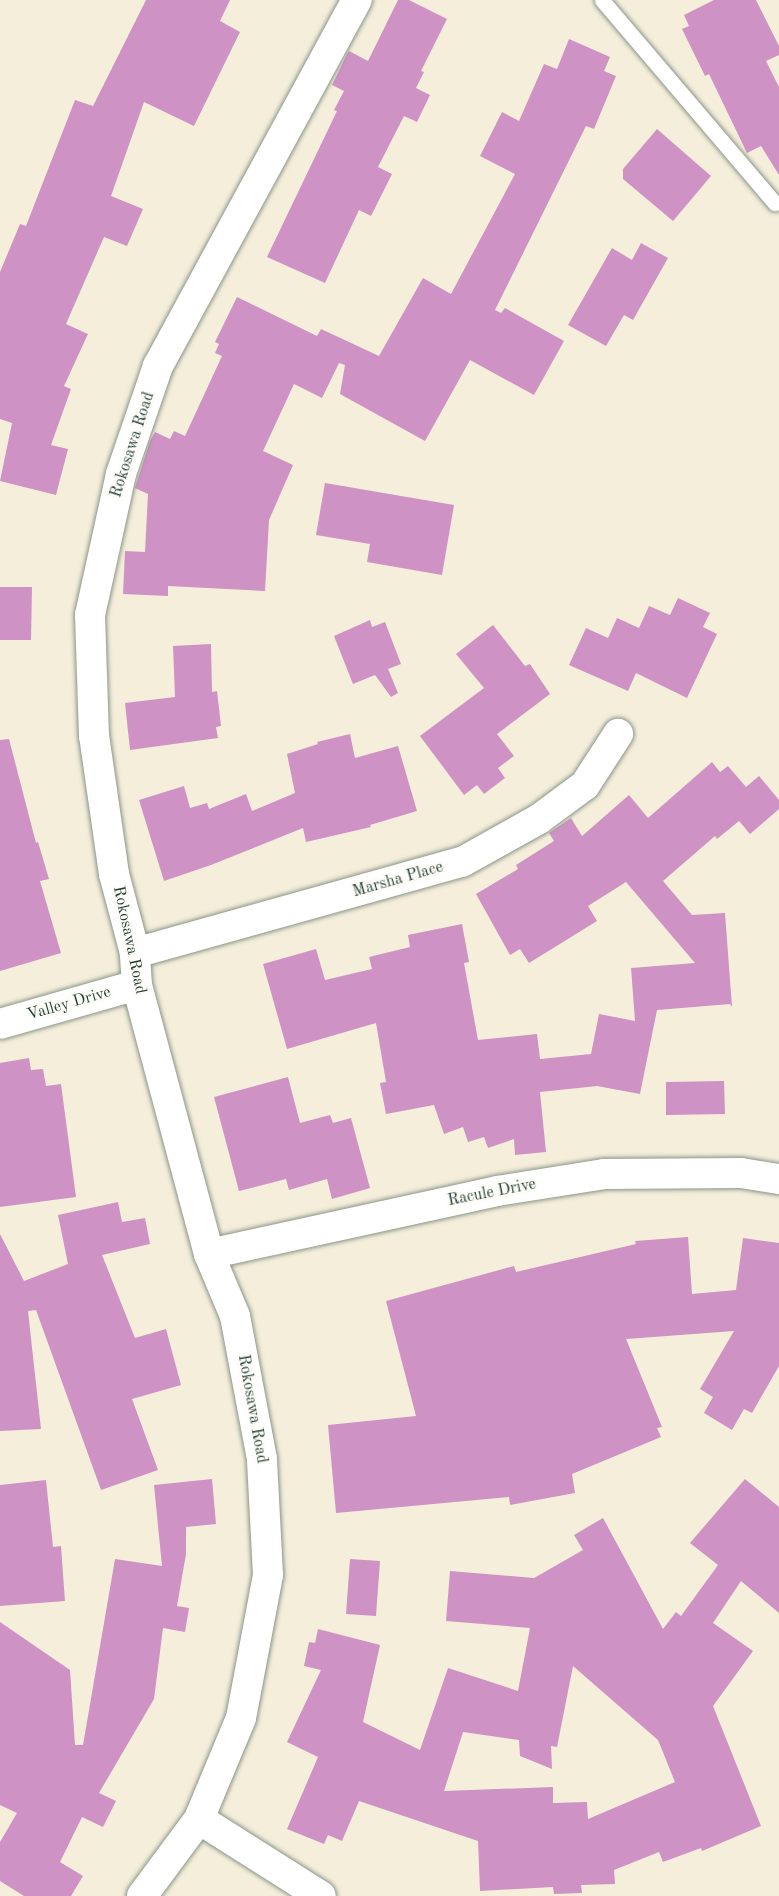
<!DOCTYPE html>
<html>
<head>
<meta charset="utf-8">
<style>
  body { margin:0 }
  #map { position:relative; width:779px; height:1896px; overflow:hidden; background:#f5eedb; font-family:"Old Standard TT",serif }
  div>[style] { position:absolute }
  .building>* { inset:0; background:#cf92c4 }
  .roads { filter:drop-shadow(0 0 2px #8a9688) drop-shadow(0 0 2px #8a9688) }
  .service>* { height:15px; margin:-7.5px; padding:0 7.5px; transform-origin:7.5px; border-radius:7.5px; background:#fff }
  .minor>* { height:30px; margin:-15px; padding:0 15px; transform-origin:15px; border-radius:15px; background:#fff }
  span { translate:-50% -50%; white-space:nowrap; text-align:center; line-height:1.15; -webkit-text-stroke:6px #fdfcf7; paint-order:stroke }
  .street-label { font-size:16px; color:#1f3d34 }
</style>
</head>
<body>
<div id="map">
  <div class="building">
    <i style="clip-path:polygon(146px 0,230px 0,220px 21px,240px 32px,194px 126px,144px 102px,111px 196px,143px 209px,127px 246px,104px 237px,66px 324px,88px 334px,64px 386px,71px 389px,51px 445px,68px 449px,56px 495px,0 481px,12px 423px,0 419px,0 272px,20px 224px,26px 226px,75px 100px,93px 106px)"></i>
    <i style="clip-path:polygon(398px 0,409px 0,447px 19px,421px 71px,424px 72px,416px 88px,430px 95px,417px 122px,404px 116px,378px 167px,392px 174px,371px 216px,359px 210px,325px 283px,267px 257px,337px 111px,334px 110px,344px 91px,332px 85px,347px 54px,349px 51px,368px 61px)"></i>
    <i style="clip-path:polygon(714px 0,756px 0,779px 46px,779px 55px,766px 61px,779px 87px,779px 175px,761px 146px,747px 153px,709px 74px,705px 76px,682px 29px,689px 26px,684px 15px)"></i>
    <i style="clip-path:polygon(569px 39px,610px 57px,604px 71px,616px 76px,594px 129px,586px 126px,495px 310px,501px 313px,505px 308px,564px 341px,534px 395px,470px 360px,425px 441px,340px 394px,345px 365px,339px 363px,322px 398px,294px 384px,263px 451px,293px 465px,269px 520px,265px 591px,168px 586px,168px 596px,123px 594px,125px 551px,145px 552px,148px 494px,135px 488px,150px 441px,155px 432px,170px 439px,174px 431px,185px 436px,222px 356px,215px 353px,219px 344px,215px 342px,237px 297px,317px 336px,321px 329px,379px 356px,423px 278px,451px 294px,515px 174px,480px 156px,502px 112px,519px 121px,544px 64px,557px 69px)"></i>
    <i style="clip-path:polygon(657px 129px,711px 176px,673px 221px,623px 179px,623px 169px)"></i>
    <i style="clip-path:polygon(641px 243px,668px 258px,633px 320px,624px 315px,606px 346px,568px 325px,612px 248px,632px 260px)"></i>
    <i style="clip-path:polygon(325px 483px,454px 505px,442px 575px,367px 562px,370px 544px,316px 535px)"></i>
    <i style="clip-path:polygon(0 587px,32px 587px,31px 640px,0 640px)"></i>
    <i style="clip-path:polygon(678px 598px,710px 613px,703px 627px,717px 634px,687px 698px,636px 673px,628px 691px,569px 665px,586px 628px,608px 638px,617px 618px,639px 628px,649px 606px,670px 615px)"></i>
    <i style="clip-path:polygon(370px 620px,372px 627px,385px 622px,401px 664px,388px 669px,398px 693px,391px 697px,375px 675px,353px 684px,334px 636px)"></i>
    <i style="clip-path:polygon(493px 625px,525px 666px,530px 664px,550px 694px,497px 734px,514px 756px,498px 768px,505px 778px,484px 794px,477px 785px,464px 795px,420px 736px,484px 688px,456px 654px)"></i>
    <i style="clip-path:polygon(211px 644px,212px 692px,217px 691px,221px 726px,216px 727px,218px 738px,130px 750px,125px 703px,175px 697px,173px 646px)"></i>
    <i style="clip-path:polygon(350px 734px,355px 758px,398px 746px,417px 811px,370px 825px,371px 827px,306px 842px,303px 828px,211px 865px,164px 881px,139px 800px,184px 786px,190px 808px,207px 803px,209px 809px,246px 794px,252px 811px,295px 793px,287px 754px,318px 744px,317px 742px)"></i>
    <i style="clip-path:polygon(9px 739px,36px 843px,38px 842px,49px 879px,40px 881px,61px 953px,0 971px,0 740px)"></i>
    <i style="clip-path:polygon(712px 762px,720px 772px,728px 766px,746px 787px,759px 776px,779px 800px,779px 809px,750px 834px,739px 821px,717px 839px,715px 836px,663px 881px,692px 915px,725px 913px,732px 1007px,730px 1004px,657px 1010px,640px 1094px,597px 1086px,540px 1092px,546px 1152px,515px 1155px,514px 1139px,488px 1148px,484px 1137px,468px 1142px,463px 1127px,444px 1134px,434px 1105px,386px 1114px,380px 1083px,386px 1082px,376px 1023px,287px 1049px,263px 964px,316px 949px,325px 980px,372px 969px,369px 957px,410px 947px,408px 935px,462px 924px,469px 962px,464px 963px,478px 1040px,537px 1034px,540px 1059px,591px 1054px,599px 1014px,635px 1021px,631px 968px,695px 963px,626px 882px,588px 906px,597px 921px,529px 963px,520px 949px,510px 955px,476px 894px,518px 869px,516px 865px,554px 841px,549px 833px,571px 818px,582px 836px,629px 795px,648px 818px)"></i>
    <i style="clip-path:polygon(29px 1058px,31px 1070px,43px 1069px,46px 1086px,61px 1084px,76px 1197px,0 1207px,0 1063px)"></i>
    <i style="clip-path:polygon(288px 1077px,300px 1123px,330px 1115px,333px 1123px,351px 1118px,370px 1188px,332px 1199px,327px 1179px,289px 1190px,286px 1179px,239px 1191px,214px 1097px)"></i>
    <i style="clip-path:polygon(724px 1081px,725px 1114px,666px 1115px,666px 1082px)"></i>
    <i style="clip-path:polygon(118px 1202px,122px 1222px,145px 1218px,150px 1244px,102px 1255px,135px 1338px,166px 1329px,181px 1385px,132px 1399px,158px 1470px,101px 1490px,36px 1310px,28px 1311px,41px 1429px,0 1431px,0 1234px,24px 1281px,68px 1264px,58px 1215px)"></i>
    <i style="clip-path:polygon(688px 1237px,692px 1294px,736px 1290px,743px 1238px,779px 1243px,779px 1366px,752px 1413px,744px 1409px,732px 1430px,704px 1413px,713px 1397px,700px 1389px,734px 1331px,626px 1339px,662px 1427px,657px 1428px,661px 1437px,572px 1474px,575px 1493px,510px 1505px,509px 1497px,336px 1513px,328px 1425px,416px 1416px,386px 1301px,514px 1266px,516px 1272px,636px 1244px,635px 1241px)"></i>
    <i style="clip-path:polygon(212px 1479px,216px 1524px,186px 1527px,186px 1554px,177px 1606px,189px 1608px,185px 1632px,163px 1628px,154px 1699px,99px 1793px,116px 1801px,103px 1827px,82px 1817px,60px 1862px,83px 1876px,71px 1896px,24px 1896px,0 1881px,0 1842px,17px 1813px,0 1805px,0 1622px,70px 1670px,75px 1745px,83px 1745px,115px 1559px,162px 1566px,154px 1485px)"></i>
    <i style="clip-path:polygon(evenodd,745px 1479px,779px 1507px,779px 1613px,741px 1581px,713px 1623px,753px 1651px,713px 1706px,761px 1826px,702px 1851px,701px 1848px,663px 1862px,659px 1852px,614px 1870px,615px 1884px,581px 1885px,582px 1893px,554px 1894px,553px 1887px,480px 1891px,478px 1841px,359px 1801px,342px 1841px,328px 1835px,324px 1844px,287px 1829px,318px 1757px,287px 1742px,321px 1670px,304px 1666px,309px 1642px,315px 1643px,318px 1629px,380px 1645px,363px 1722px,420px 1750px,448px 1668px,518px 1691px,530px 1628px,446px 1621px,450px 1571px,534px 1578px,583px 1550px,574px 1535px,603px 1518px,663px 1629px,676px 1612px,681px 1616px,718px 1565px,690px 1543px,745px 1479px,573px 1666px,658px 1740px,675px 1782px,588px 1819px,587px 1802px,553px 1803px,553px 1787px,444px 1791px,463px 1732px,519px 1740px,520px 1756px,552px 1769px,551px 1746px,557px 1747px,573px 1666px)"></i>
    <i style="clip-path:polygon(46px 1480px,53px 1547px,61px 1546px,65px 1601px,0 1606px,0 1485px)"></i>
    <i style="clip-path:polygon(350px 1559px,380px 1561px,376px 1616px,346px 1614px)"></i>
  </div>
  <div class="roads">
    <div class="service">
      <i style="left:602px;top:0;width:267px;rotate:49.6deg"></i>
    </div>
    <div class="minor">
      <i style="left:135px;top:953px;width:339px;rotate:-15.6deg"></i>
      <i style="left:462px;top:862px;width:88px;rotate:-29.2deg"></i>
      <i style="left:539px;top:819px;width:57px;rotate:-36.5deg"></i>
      <i style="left:585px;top:785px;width:61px;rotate:-57.1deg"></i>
      <i style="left:0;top:1024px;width:142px;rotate:-15.9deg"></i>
      <i style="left:209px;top:1254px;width:295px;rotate:-12.3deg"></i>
      <i style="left:497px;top:1191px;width:108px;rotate:-9deg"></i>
      <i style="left:604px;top:1174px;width:137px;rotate:-0.4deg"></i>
      <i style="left:741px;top:1173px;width:38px;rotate:9deg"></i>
      <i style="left:199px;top:1819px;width:144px;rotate:32.3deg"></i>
      <i style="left:142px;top:1896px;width:96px;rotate:-53.5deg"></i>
      <i style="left:199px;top:1819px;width:109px;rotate:-67.4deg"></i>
      <i style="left:241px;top:1718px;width:146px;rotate:-79.3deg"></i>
      <i style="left:268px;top:1575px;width:116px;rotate:-93deg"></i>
      <i style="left:262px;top:1459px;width:146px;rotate:-100.7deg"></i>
      <i style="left:235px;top:1316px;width:67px;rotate:-112.8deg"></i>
      <i style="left:209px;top:1254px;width:278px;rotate:-105deg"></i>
      <i style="left:137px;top:985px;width:32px;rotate:-94deg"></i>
      <i style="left:135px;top:953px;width:82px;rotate:-104.9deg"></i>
      <i style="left:114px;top:874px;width:139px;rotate:-98.2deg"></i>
      <i style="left:94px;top:736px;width:121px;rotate:-91.9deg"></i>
      <i style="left:90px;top:615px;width:144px;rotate:-77.6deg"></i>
      <i style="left:121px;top:474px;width:114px;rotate:-71.1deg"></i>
      <i style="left:158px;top:366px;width:417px;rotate:-61.5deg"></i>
    </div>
  </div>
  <div class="street-label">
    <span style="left:133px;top:445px;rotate:-72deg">Rokosawa Road</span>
    <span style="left:398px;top:880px;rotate:-16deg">Marsha Place</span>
    <span style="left:129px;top:940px;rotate:78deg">Rokosawa Road</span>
    <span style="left:69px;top:1004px;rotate:-16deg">Valley Drive</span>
    <span style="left:492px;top:1193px;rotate:-11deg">Racule Drive</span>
    <span style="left:252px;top:1409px;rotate:80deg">Rokosawa Road</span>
  </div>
</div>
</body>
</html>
